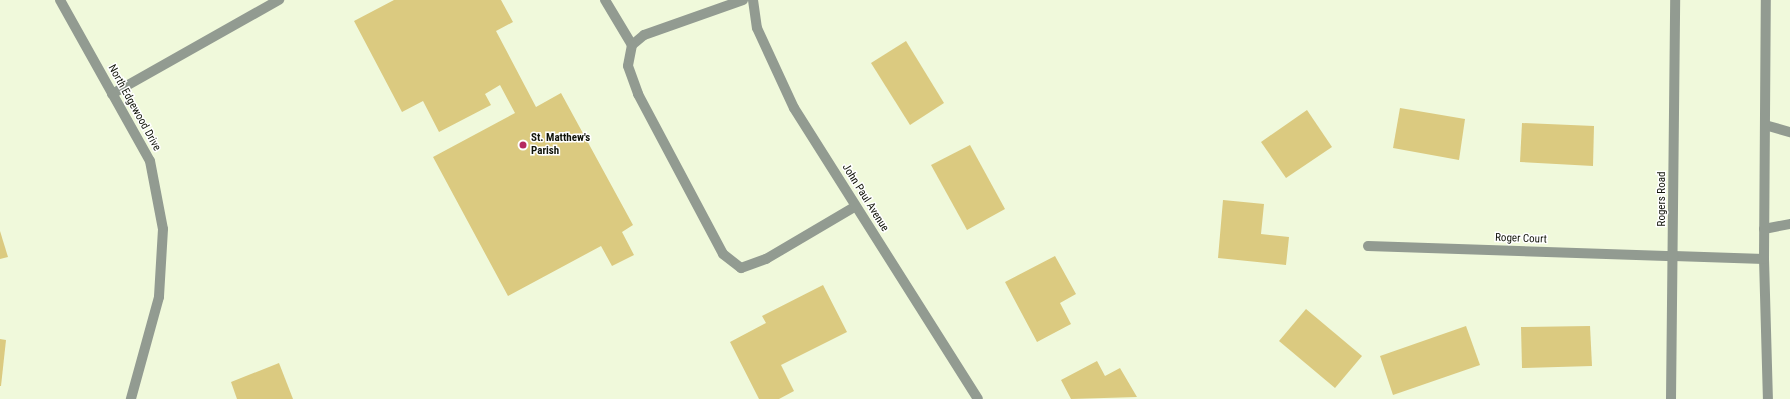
<!DOCTYPE html>
<html>
<head>
<meta charset="utf-8">
<style>
  body { margin:0 }
  #map { position:relative; width:1790px; height:399px; overflow:hidden; background:#f0f9db; font-family:"Roboto Condensed",sans-serif }
  div>[style] { position:absolute }
  .building>* { inset:0; background:#dbca80 }
  .lane>* { height:10px; margin:-5px; padding:0 5px; transform-origin:5px; border-radius:5px; background:#929b91 }
  .street>* { height:10px; margin:-5px; padding:0 5px; transform-origin:5px; border-radius:5px; background:#929b91 }
  .dots>* { width:11px; height:11px; translate:-50% -50%; box-sizing:border-box; border:2px solid #fff; border-radius:50% }
  span { translate:-50% -50%; white-space:nowrap; text-align:center; line-height:1.15; -webkit-text-stroke:3px #fff; paint-order:stroke }
  .street-label { font-size:11px; color:#111409 }
  .poi-label { font-size:11px; color:#111409; font-weight:700 }
  .left { translate:0 -50%; text-align:left }
</style>
</head>
<body>
<div id="map">
  <div class="building">
    <i style="clip-path:polygon(394px 0,501px 0,513px 22px,496px 31px,536px 107px,561px 93px,633px 225px,622px 232px,634px 255px,612px 266px,601px 246px,508px 296px,433px 157px,515px 113px,500px 85px,485px 94px,491px 105px,439px 132px,423px 101px,402px 112px,354px 21px)"></i>
    <i style="clip-path:polygon(906px 41px,944px 103px,910px 125px,871px 63px)"></i>
    <i style="clip-path:polygon(1400px 108px,1465px 119px,1459px 160px,1393px 148px)"></i>
    <i style="clip-path:polygon(1307px 110px,1332px 147px,1286px 178px,1261px 142px)"></i>
    <i style="clip-path:polygon(1522px 123px,1594px 126px,1593px 166px,1520px 162px)"></i>
    <i style="clip-path:polygon(970px 145px,1005px 209px,967px 230px,931px 165px)"></i>
    <i style="clip-path:polygon(1223px 200px,1264px 204px,1261px 234px,1289px 237px,1286px 265px,1218px 258px)"></i>
    <i style="clip-path:polygon(0 231px,8px 257px,0 259px)"></i>
    <i style="clip-path:polygon(1055px 256px,1076px 294px,1060px 303px,1071px 324px,1037px 342px,1005px 282px)"></i>
    <i style="clip-path:polygon(823px 285px,847px 332px,781px 365px,794px 391px,779px 399px,759px 399px,730px 342px,766px 323px,762px 316px)"></i>
    <i style="clip-path:polygon(1306px 309px,1362px 356px,1335px 388px,1279px 341px)"></i>
    <i style="clip-path:polygon(1466px 326px,1480px 365px,1393px 395px,1380px 356px)"></i>
    <i style="clip-path:polygon(1590px 326px,1592px 366px,1522px 368px,1521px 327px)"></i>
    <i style="clip-path:polygon(0 339px,6px 340px,1px 386px,0 386px)"></i>
    <i style="clip-path:polygon(1097px 361px,1105px 376px,1120px 368px,1137px 397px,1071px 399px,1061px 380px)"></i>
    <i style="clip-path:polygon(279px 363px,293px 399px,237px 399px,231px 382px)"></i>
  </div>
  <div class="lane">
    <i style="left:605px;top:0;width:52px;rotate:59deg"></i>
    <i style="left:743px;top:0;width:105px;rotate:160.5deg"></i>
    <i style="left:644px;top:35px;width:16px;rotate:140deg"></i>
    <i style="left:632px;top:45px;width:21px;rotate:101deg"></i>
    <i style="left:628px;top:66px;width:30px;rotate:70deg"></i>
    <i style="left:638px;top:94px;width:181px;rotate:62deg"></i>
    <i style="left:723px;top:254px;width:23px;rotate:38deg"></i>
    <i style="left:741px;top:268px;width:27px;rotate:-20deg"></i>
    <i style="left:766px;top:259px;width:104px;rotate:-30.5deg"></i>
    <i style="left:112px;top:94px;width:192px;rotate:-29.4deg"></i>
    <i style="left:1765px;top:125px;width:26px;rotate:16deg"></i>
    <i style="left:1764px;top:229px;width:26px;rotate:-11deg"></i>
    <i style="left:1674px;top:256px;width:90px;rotate:1.9deg"></i>
    <i style="left:1764px;top:259px;width:140px;rotate:88.4deg"></i>
    <i style="left:1764px;top:259px;width:259px;rotate:-89.6deg"></i>
  </div>
  <div class="street">
    <i style="left:60px;top:0;width:184px;rotate:60.8deg"></i>
    <i style="left:150px;top:161px;width:69px;rotate:79.2deg"></i>
    <i style="left:163px;top:229px;width:68px;rotate:93.4deg"></i>
    <i style="left:159px;top:297px;width:106px;rotate:105.4deg"></i>
    <i style="left:753px;top:0;width:28px;rotate:82deg"></i>
    <i style="left:757px;top:28px;width:88px;rotate:65.2deg"></i>
    <i style="left:794px;top:108px;width:344px;rotate:57.7deg"></i>
    <i style="left:1368px;top:246px;width:306px;rotate:1.9deg"></i>
    <i style="left:1671px;top:399px;width:399px;rotate:-89.4deg"></i>
  </div>
  <div class="dots">
    <i style="left:523px;top:145px;background:#b52960"></i>
  </div>
  <div class="street-label">
    <span style="left:134px;top:108px;rotate:61deg">North Edgewood Drive</span>
    <span style="left:865px;top:198px;rotate:58deg">John Paul Avenue</span>
    <span style="left:1662px;top:199px;rotate:-90deg">Rogers Road</span>
    <span style="left:1521px;top:239px;rotate:2deg">Roger Court</span>
  </div>
  <div class="poi-label">
    <span class="left" style="left:531px;top:145px">St. Matthew's<br>Parish</span>
  </div>
</div>
</body>
</html>
